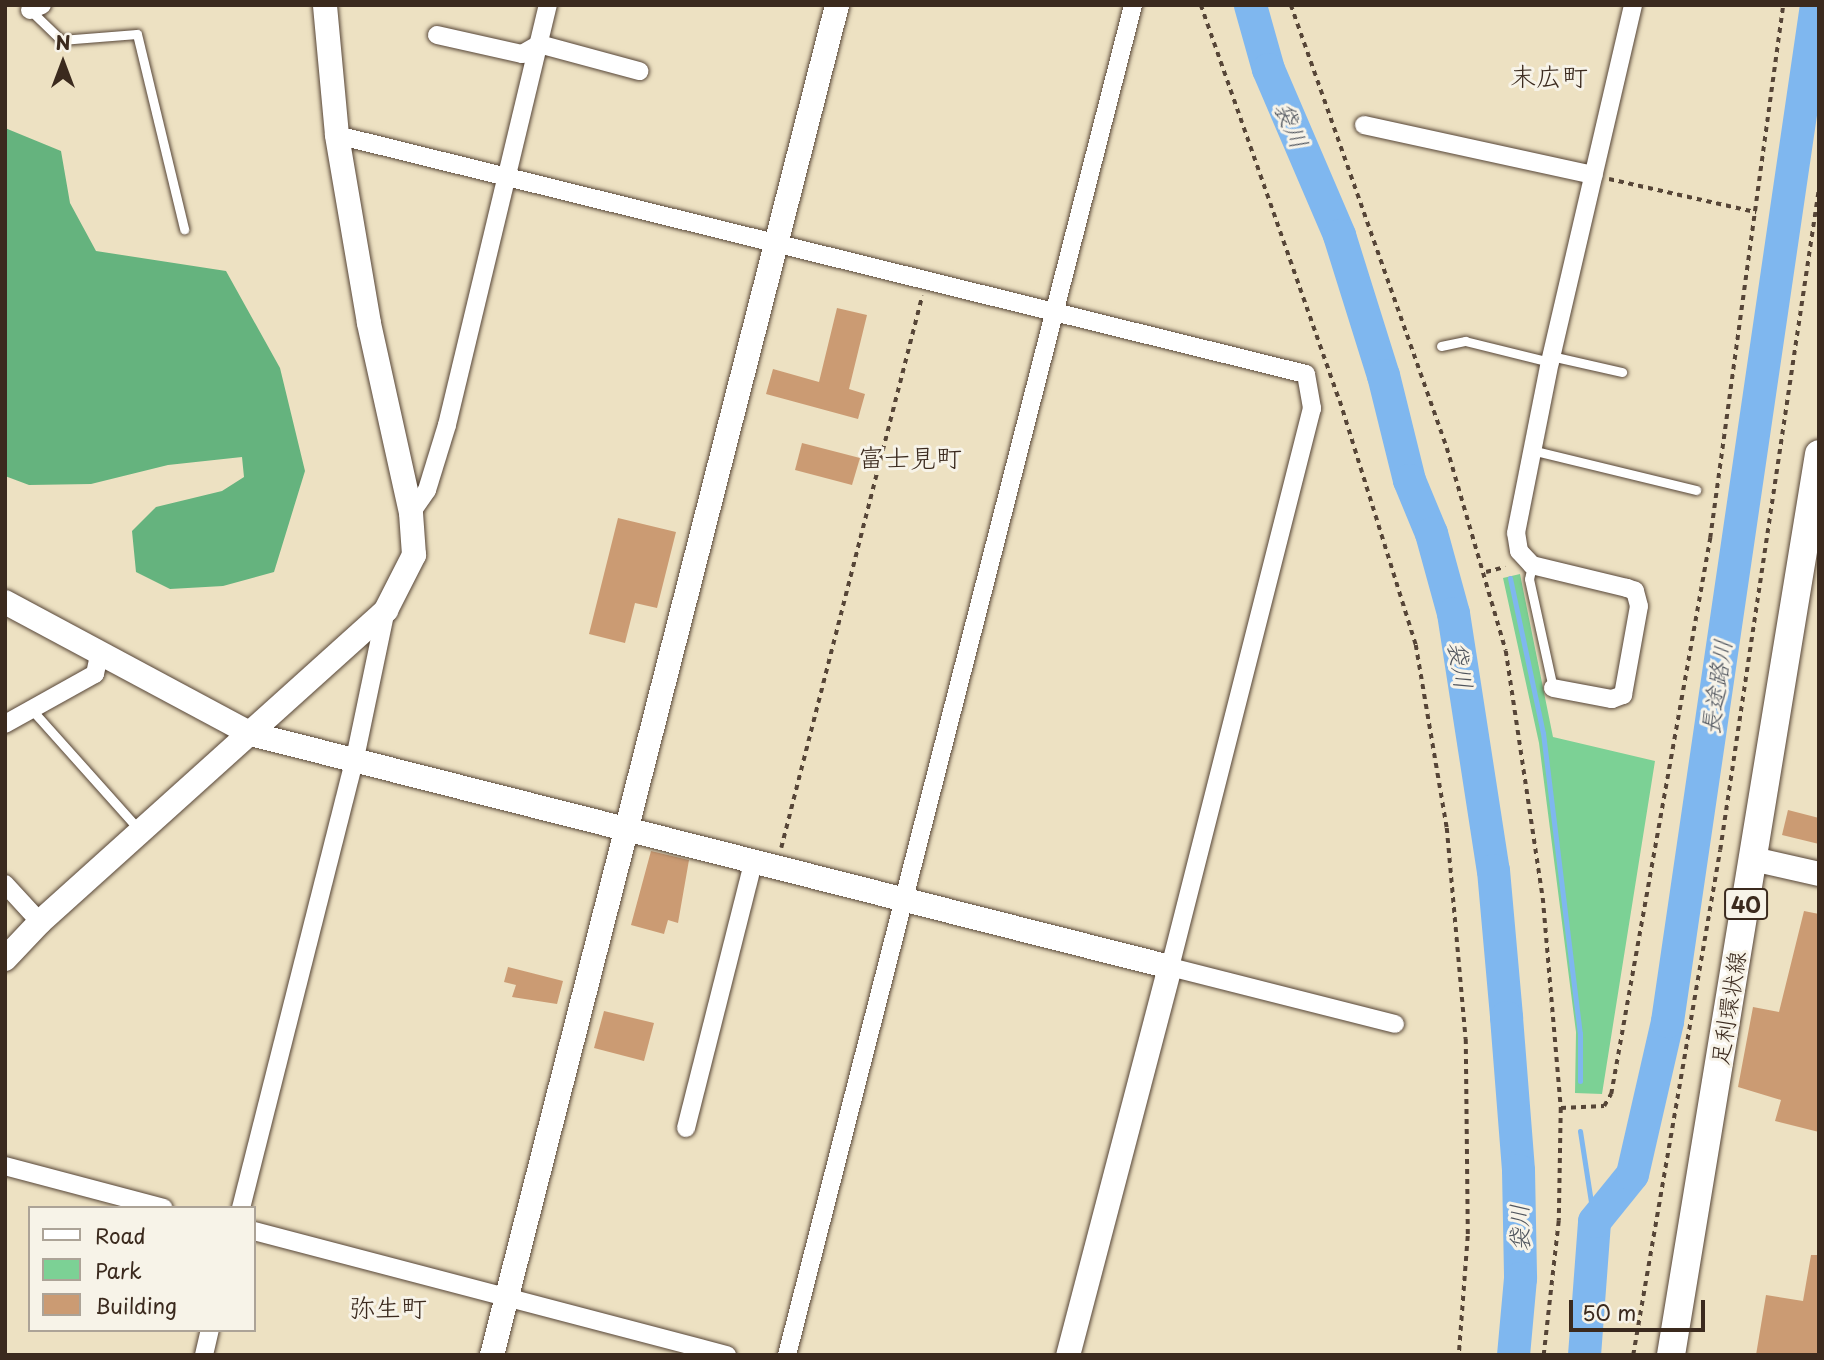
<!DOCTYPE html>
<html>
<head>
<meta charset="utf-8">
<style>
  body { margin:0 }
  #map { position:relative; width:1824px; height:1360px; overflow:hidden; background:#ede1c2; font-family:"Playpen Sans","Klee One",sans-serif }
  div>[style] { position:absolute }
  .green>* { inset:0; background:#7cd195 }
  .forest>* { inset:0; background:#65b37e }
  .stream>* { height:5px; margin:-2.5px; padding:0 2.5px; transform-origin:2.5px; border-radius:2.5px; background:#7fb7ef }
  .river>* { height:33px; margin:-16.5px; padding:0 16.5px; transform-origin:16.5px; border-radius:16.5px; background:#7fb7ef }
  .building>* { inset:0; background:#cb9b73 }
  .path>* { height:3.5px; margin-top:-1.75px; transform-origin:0; background:repeating-linear-gradient(90deg,#564537 0 5px,transparent 0 10px) }
  .roads { filter:drop-shadow(0 0 2px #564537) drop-shadow(0 0 2px #564537) }
  .lane>* { height:9px; margin:-4.5px; padding:0 4.5px; transform-origin:4.5px; border-radius:4.5px; background:#fff }
  .street>* { height:18px; margin:-9px; padding:0 9px; transform-origin:9px; border-radius:9px; background:#fff }
  .secondary>* { height:24px; margin:-12px; padding:0 12px; transform-origin:12px; border-radius:12px; background:#fff }
  .primary>* { height:28px; margin:-14px; padding:0 14px; transform-origin:14px; border-radius:14px; background:#fff }
  span { translate:-50% -50%; white-space:nowrap; text-align:center; line-height:1.15; -webkit-text-stroke:6px #f7f3e8; paint-order:stroke }
  .shield-label span { padding:2px 5px; background:#f7f3e8; border:2px solid; border-radius:5px; -webkit-text-stroke-width:0 }
  .shield-label { font-size:21px; color:#3b2a1e; font-weight:700 }
  .street-label { font-size:23px; color:#3b2a1e }
  .water-label { font-size:24px; color:#4f545d; font-style:italic }
  .quarter-label { font-size:26px; color:#3b2a1e }
  .frame { position:absolute; inset:0; border:7px solid #3b2a1e; pointer-events:none }
  .legend { position:absolute; left:28px; top:1206px; width:228px; height:126px; box-sizing:border-box; background:#f7f3e8; border:2px solid #aca397; margin:0; padding:9px 12px; list-style:none; font-size:21px; color:#3b2a1e }
  .legend li { display:flex; align-items:center; gap:14px; height:35px }
  .legend b { width:35px; border:2px solid #aca397 }
  .north { position:absolute; left:28px; top:28px; width:70px; height:70px; -webkit-text-stroke:5px #f7f3e8; paint-order:stroke; rotate:0deg; font-size:19px; font-weight:700; line-height:28px; text-align:center; color:#3b2a1e }
  .north::after { content:''; display:block; margin:auto; width:24px; height:32px; background:#3b2a1e; clip-path:polygon(50% 0,100% 100%,50% 72%,0 100%) }
  .scale { position:absolute; left:1569px; top:1300px; width:136px; height:32px; box-sizing:border-box; border:4px solid #3b2a1e; border-top:0; padding-left:9px; font-size:21px; line-height:24px; white-space:nowrap; color:#3b2a1e; -webkit-text-stroke:5px #f7f3e8; paint-order:stroke }
</style>
</head>
<body>
<div id="map">
  <div class="green">
    <i style="clip-path:polygon(1520px 574px,1553px 737px,1655px 761px,1602px 1094px,1575px 1093px,1576px 1032px,1539px 743px,1503px 578px)"></i>
  </div>
  <div class="forest">
    <i style="clip-path:polygon(5px 128px,61px 151px,70px 203px,96px 251px,226px 271px,280px 368px,305px 471px,274px 572px,223px 586px,170px 589px,136px 572px,132px 531px,156px 507px,222px 491px,244px 477px,242px 457px,168px 465px,91px 484px,29px 485px,5px 476px)"></i>
  </div>
  <div class="stream">
    <i style="left:1510px;top:578px;width:158px;rotate:78deg"></i>
    <i style="left:1543px;top:733px;width:302px;rotate:83deg"></i>
    <i style="left:1580px;top:1033px;width:48px;rotate:90deg"></i>
    <i style="left:1580px;top:1131px;width:91px;rotate:81.2deg"></i>
  </div>
  <div class="river">
    <i style="left:1250px;top:5px;width:66px;rotate:74.3deg"></i>
    <i style="left:1268px;top:69px;width:181px;rotate:66.8deg"></i>
    <i style="left:1339px;top:235px;width:147px;rotate:72.6deg"></i>
    <i style="left:1383px;top:375px;width:108px;rotate:76.1deg"></i>
    <i style="left:1409px;top:480px;width:57px;rotate:67.5deg"></i>
    <i style="left:1431px;top:533px;width:83px;rotate:74.6deg"></i>
    <i style="left:1453px;top:613px;width:260px;rotate:81.2deg"></i>
    <i style="left:1493px;top:870px;width:148px;rotate:84.9deg"></i>
    <i style="left:1506px;top:1017px;width:153px;rotate:85.5deg"></i>
    <i style="left:1518px;top:1170px;width:108px;rotate:88.9deg"></i>
    <i style="left:1520px;top:1278px;width:77px;rotate:95.2deg"></i>
    <i style="left:1584px;top:1355px;width:134px;rotate:-85.7deg"></i>
    <i style="left:1594px;top:1221px;width:60px;rotate:-51deg"></i>
    <i style="left:1632px;top:1174px;width:157px;rotate:-77.1deg"></i>
    <i style="left:1667px;top:1021px;width:1027px;rotate:-81.66deg"></i>
  </div>
  <div class="building">
    <i style="clip-path:polygon(837px 308px,867px 315px,849px 389px,865px 394px,858px 419px,766px 394px,773px 369px,819px 382px)"></i>
    <i style="clip-path:polygon(802px 443px,860px 458px,852px 485px,795px 470px)"></i>
    <i style="clip-path:polygon(618px 518px,676px 532px,657px 608px,635px 603px,625px 643px,589px 634px)"></i>
    <i style="clip-path:polygon(1788px 810px,1819px 818px,1819px 844px,1782px 835px)"></i>
    <i style="clip-path:polygon(651px 851px,689px 860px,678px 923px,668px 920px,664px 934px,631px 925px)"></i>
    <i style="clip-path:polygon(1804px 911px,1819px 914px,1819px 1132px,1775px 1121px,1781px 1100px,1738px 1087px,1753px 1007px,1779px 1012px)"></i>
    <i style="clip-path:polygon(508px 967px,563px 981px,557px 1004px,512px 997px,516px 985px,504px 982px)"></i>
    <i style="clip-path:polygon(604px 1011px,654px 1023px,644px 1061px,594px 1048px)"></i>
    <i style="clip-path:polygon(1811px 1255px,1819px 1255px,1819px 1355px,1756px 1355px,1766px 1295px,1803px 1301px)"></i>
  </div>
  <div class="path">
    <i style="left:1201px;top:5px;width:420px;rotate:70.7deg"></i>
    <i style="left:1340px;top:401px;width:256px;rotate:72.7deg"></i>
    <i style="left:1416px;top:645px;width:186px;rotate:80.4deg"></i>
    <i style="left:1447px;top:828px;width:212px;rotate:84.9deg"></i>
    <i style="left:1466px;top:1039px;width:197px;rotate:89.4deg"></i>
    <i style="left:1468px;top:1236px;width:119px;rotate:94.3deg"></i>
    <i style="left:1291px;top:5px;width:470px;rotate:70.6deg"></i>
    <i style="left:1447px;top:448px;width:211px;rotate:73.8deg"></i>
    <i style="left:1506px;top:651px;width:250px;rotate:81.5deg"></i>
    <i style="left:1543px;top:898px;width:211px;rotate:85.1deg"></i>
    <i style="left:1561px;top:1108px;width:113px;rotate:91deg"></i>
    <i style="left:1559px;top:1221px;width:135px;rotate:96.4deg"></i>
    <i style="left:1609px;top:179px;width:151px;rotate:12.7deg"></i>
    <i style="left:1486px;top:572px;width:20px;rotate:-15deg"></i>
    <i style="left:781px;top:848px;width:570px;rotate:-75.67deg"></i>
    <i style="left:1561px;top:1108px;width:43px;rotate:-2.7deg"></i>
    <i style="left:1604px;top:1106px;width:14px;rotate:-60deg"></i>
    <i style="left:1611px;top:1094px;width:565px;rotate:-79.9deg"></i>
    <i style="left:1710px;top:538px;width:538px;rotate:-82.2deg"></i>
    <i style="left:1633px;top:1355px;width:512px;rotate:-80.23deg"></i>
    <i style="left:1720px;top:850px;width:670px;rotate:-81.51deg"></i>
  </div>
  <div class="roads">
    <div class="lane">
      <i style="left:29px;top:9px;width:45px;rotate:44.1deg"></i>
      <i style="left:61px;top:40px;width:76px;rotate:-4.5deg"></i>
      <i style="left:137px;top:34px;width:201px;rotate:76.4deg"></i>
      <i style="left:1441px;top:346px;width:25px;rotate:-12deg"></i>
      <i style="left:1465px;top:341px;width:88px;rotate:13.9deg"></i>
      <i style="left:1551px;top:356px;width:73px;rotate:12.7deg"></i>
      <i style="left:1531px;top:450px;width:170px;rotate:13.6deg"></i>
      <i style="left:1532px;top:565px;width:14px;rotate:102deg"></i>
      <i style="left:1529px;top:579px;width:112px;rotate:77.6deg"></i>
      <i style="left:32px;top:710px;width:162px;rotate:48.2deg"></i>
    </div>
    <div class="street">
      <i style="left:30px;top:10px;width:13px;rotate:-23deg"></i>
      <i style="left:437px;top:35px;width:87px;rotate:12.6deg"></i>
      <i style="left:522px;top:54px;width:20px;rotate:-30deg"></i>
      <i style="left:539px;top:44px;width:104px;rotate:15.1deg"></i>
      <i style="left:1364px;top:125px;width:235px;rotate:12.3deg"></i>
      <i style="left:337px;top:135px;width:998px;rotate:13.86deg"></i>
      <i style="left:1306px;top:374px;width:35px;rotate:80deg"></i>
      <i style="left:1312px;top:408px;width:577px;rotate:104.25deg"></i>
      <i style="left:1170px;top:967px;width:232px;rotate:14.2deg"></i>
      <i style="left:411px;top:513px;width:28px;rotate:-55deg"></i>
      <i style="left:427px;top:490px;width:68px;rotate:-72.9deg"></i>
      <i style="left:447px;top:425px;width:432px;rotate:-76.5deg"></i>
      <i style="left:1553px;top:688px;width:60px;rotate:10.6deg"></i>
      <i style="left:1612px;top:699px;width:12px;rotate:-20deg"></i>
      <i style="left:1623px;top:695px;width:90px;rotate:-79.8deg"></i>
      <i style="left:1639px;top:606px;width:16px;rotate:-105deg"></i>
      <i style="left:1635px;top:591px;width:9px;rotate:-159deg"></i>
      <i style="left:1627px;top:588px;width:98px;rotate:-166.4deg"></i>
      <i style="left:1532px;top:565px;width:19px;rotate:-133deg"></i>
      <i style="left:1519px;top:551px;width:18px;rotate:-99deg"></i>
      <i style="left:1516px;top:533px;width:174px;rotate:-78.8deg"></i>
      <i style="left:1550px;top:362px;width:367px;rotate:-76.9deg"></i>
      <i style="left:5px;top:724px;width:103px;rotate:-29.1deg"></i>
      <i style="left:95px;top:674px;width:24px;rotate:-78deg"></i>
      <i style="left:5px;top:884px;width:52px;rotate:47.4deg"></i>
      <i style="left:686px;top:1128px;width:276px;rotate:-75.8deg"></i>
      <i style="left:5px;top:1166px;width:164px;rotate:14.8deg"></i>
      <i style="left:241px;top:1208px;width:464px;rotate:-75.8deg"></i>
      <i style="left:355px;top:758px;width:151px;rotate:-78.2deg"></i>
      <i style="left:254px;top:1231px;width:489px;rotate:14.7deg"></i>
      <i style="left:204px;top:1355px;width:26px;rotate:-77deg"></i>
      <i style="left:787px;top:1355px;width:1394px;rotate:-75.62deg"></i>
    </div>
    <div class="secondary">
      <i style="left:5px;top:602px;width:279px;rotate:28.2deg"></i>
      <i style="left:251px;top:734px;width:948px;rotate:14.23deg"></i>
      <i style="left:1170px;top:967px;width:401px;rotate:104.7deg"></i>
      <i style="left:1753px;top:859px;width:68px;rotate:12.8deg"></i>
      <i style="left:5px;top:959px;width:51px;rotate:-46.6deg"></i>
      <i style="left:40px;top:922px;width:466px;rotate:-42deg"></i>
      <i style="left:386px;top:610px;width:62px;rotate:-63deg"></i>
      <i style="left:414px;top:555px;width:42px;rotate:-94.1deg"></i>
      <i style="left:411px;top:513px;width:195px;rotate:-102.5deg"></i>
      <i style="left:369px;top:323px;width:191px;rotate:-99.7deg"></i>
      <i style="left:337px;top:135px;width:131px;rotate:-95.3deg"></i>
      <i style="left:492px;top:1355px;width:1393px;rotate:-75.66deg"></i>
    </div>
    <div class="primary">
      <i style="left:1671px;top:1355px;width:913px;rotate:-80.67deg"></i>
    </div>
  </div>
  <div class="shield-label">
    <span style="left:1746px;top:904px">40</span>
  </div>
  <div class="street-label">
    <span style="left:1728px;top:1008px;rotate:-81deg">足利環状線</span>
  </div>
  <div class="water-label">
    <span style="left:1292px;top:125px;rotate:67deg">袋川</span>
    <span style="left:1461px;top:665px;rotate:81deg">袋川</span>
    <span style="left:1716px;top:687px;rotate:-82deg">長途路川</span>
    <span style="left:1519px;top:1228px;rotate:-91deg">袋川</span>
  </div>
  <div class="quarter-label">
    <span style="left:1549px;top:76px">末広町</span>
    <span style="left:910px;top:457px">富士見町</span>
    <span style="left:388px;top:1307px">弥生町</span>
  </div>
  <div class="frame"></div>
  <ul class="legend">
  <li><b style="height:9px;background:#fff"></b>Road</li>
  <li><b style="height:19px;background:#7cd195"></b>Park</li>
  <li><b style="height:19px;background:#cb9b73"></b>Building</li>
  </ul>
  <div class="north">N</div>
  <div class="scale">50 m</div>
</div>
</body>
</html>
